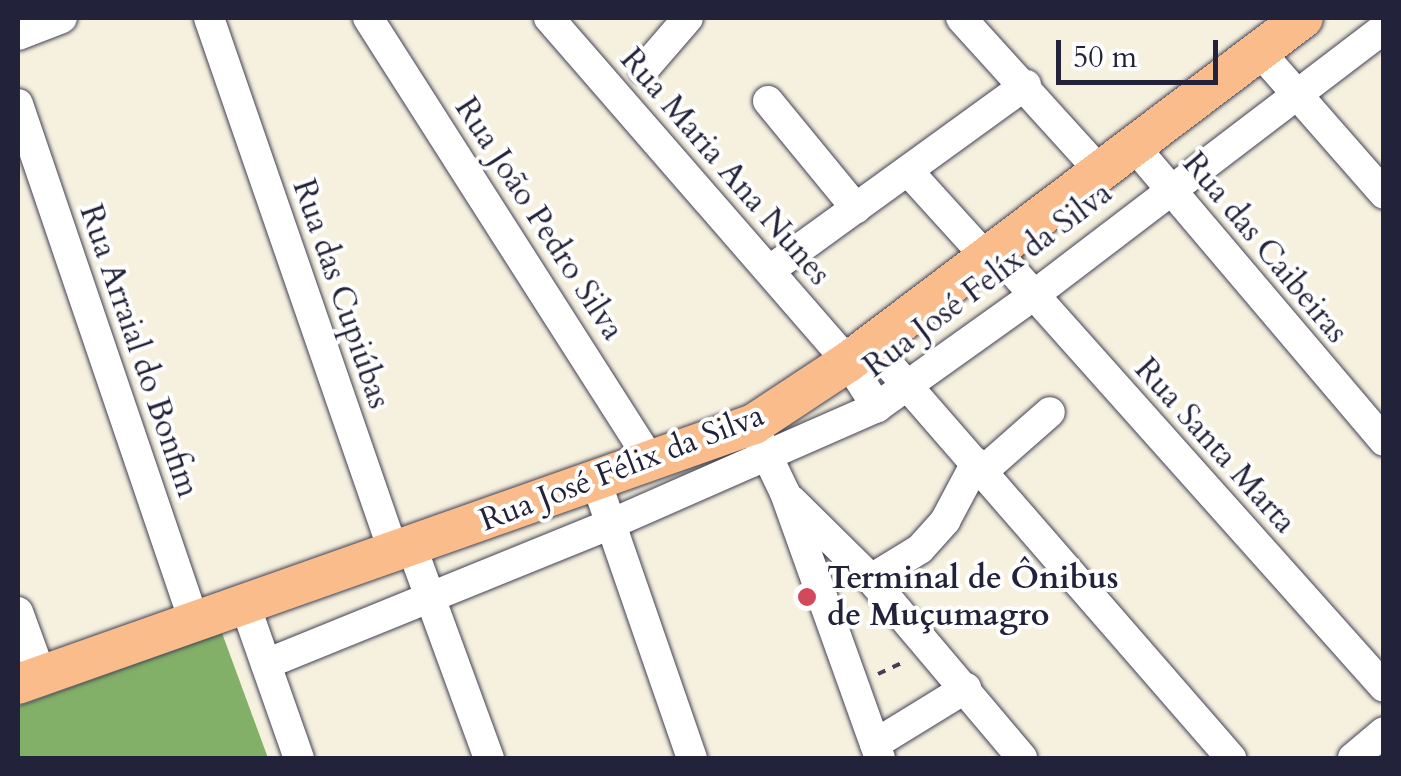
<!DOCTYPE html>
<html>
<head>
<meta charset="utf-8">
<style>
  body { margin:0 }
  #map { position:relative; width:1401px; height:776px; overflow:hidden; background:#f6f0df; font-family:Cardo,serif }
  div>[style] { position:absolute }
  .forest>* { inset:0; background:#83b068 }
  .path>* { height:4px; margin-top:-2px; transform-origin:0; background:repeating-linear-gradient(90deg,#424154 0 8px,transparent 0 16px) }
  .roads { filter:drop-shadow(0 0 2px #424154) drop-shadow(0 0 2px #424154) }
  .minor>* { height:30px; margin:-15px; padding:0 15px; transform-origin:15px; border-radius:15px; background:#fff }
  .major>* { height:40px; margin:-20px; padding:0 20px; transform-origin:20px; border-radius:20px; background:#fabc8b }
  .dots>* { width:28px; height:28px; translate:-50% -50%; box-sizing:border-box; border:5px solid #fff; border-radius:50% }
  span { translate:-50% -50%; white-space:nowrap; text-align:center; line-height:1.15; -webkit-text-stroke:8px #fff; paint-order:stroke }
  .street-label { font-size:32px; color:#22223b }
  .poi-label { font-size:32px; color:#22223b; font-weight:700 }
  .left { translate:0 -50%; text-align:left }
  .frame { position:absolute; inset:0; border:20px solid #22223b; pointer-events:none }
  .scale { position:absolute; left:1056px; top:40px; width:162px; height:45px; box-sizing:border-box; border:5px solid #22223b; border-top:0; padding-left:12px; font-size:30px; line-height:35px; white-space:nowrap; color:#22223b; -webkit-text-stroke:8px #fff; paint-order:stroke }
</style>
</head>
<body>
<div id="map">
  <div class="forest">
    <i style="clip-path:polygon(222px 633px,268px 758px,18px 758px,18px 706px)"></i>
  </div>
  <div class="path">
    <i style="left:878px;top:674px;width:31px;rotate:-25deg"></i>
  </div>
  <div class="roads">
    <div class="minor">
      <i style="left:209px;top:18px;width:566px;rotate:70.92deg"></i>
      <i style="left:368px;top:18px;width:524px;rotate:57.46deg"></i>
      <i style="left:549px;top:18px;width:456px;rotate:49deg"></i>
      <i style="left:848px;top:362px;width:54px;rotate:57.2deg"></i>
      <i style="left:961px;top:18px;width:205px;rotate:47.8deg"></i>
      <i style="left:18px;top:35px;width:47px;rotate:-21.1deg"></i>
      <i style="left:1259px;top:51px;width:190px;rotate:48.8deg"></i>
      <i style="left:644px;top:69px;width:67px;rotate:-49.2deg"></i>
      <i style="left:768px;top:101px;width:139px;rotate:50.6deg"></i>
      <i style="left:18px;top:104px;width:546px;rotate:71.2deg"></i>
      <i style="left:1133px;top:145px;width:388px;rotate:49.7deg"></i>
      <i style="left:908px;top:171px;width:116px;rotate:47.8deg"></i>
      <i style="left:995px;top:251px;width:584px;rotate:48.26deg"></i>
      <i style="left:770px;top:270px;width:316px;rotate:-35.9deg"></i>
      <i style="left:871px;top:344px;width:549px;rotate:48.99deg"></i>
      <i style="left:760px;top:441px;width:58px;rotate:64.3deg"></i>
      <i style="left:785px;top:493px;width:282px;rotate:70.3deg"></i>
      <i style="left:983px;top:471px;width:89px;rotate:-41.4deg"></i>
      <i style="left:596px;top:481px;width:293px;rotate:70.9deg"></i>
      <i style="left:791px;top:500px;width:112px;rotate:44.6deg"></i>
      <i style="left:871px;top:579px;width:234px;rotate:49.8deg"></i>
      <i style="left:412px;top:548px;width:224px;rotate:69.9deg"></i>
      <i style="left:871px;top:579px;width:57px;rotate:-31.5deg"></i>
      <i style="left:920px;top:549px;width:38px;rotate:-48deg"></i>
      <i style="left:945px;top:521px;width:66px;rotate:-61.9deg"></i>
      <i style="left:245px;top:605px;width:162px;rotate:70.6deg"></i>
      <i style="left:18px;top:612px;width:67px;rotate:69.9deg"></i>
      <i style="left:266px;top:664px;width:375px;rotate:-22.1deg"></i>
      <i style="left:613px;top:523px;width:288px;rotate:-23.7deg"></i>
      <i style="left:877px;top:407px;width:193px;rotate:-35.5deg"></i>
      <i style="left:1034px;top:295px;width:440px;rotate:-37.3deg"></i>
      <i style="left:875px;top:744px;width:107px;rotate:-31.6deg"></i>
      <i style="left:1353px;top:758px;width:40px;rotate:-40deg"></i>
    </div>
    <div class="major">
      <i style="left:18px;top:684px;width:781px;rotate:-19.46deg"></i>
      <i style="left:754px;top:424px;width:113px;rotate:-33.4deg"></i>
      <i style="left:848px;top:362px;width:570px;rotate:-37.09deg"></i>
    </div>
  </div>
  <div class="dots">
    <i style="left:807px;top:597px;background:#d1495b"></i>
  </div>
  <div class="street-label">
    <span style="left:725px;top:167px;rotate:49deg">Rua Maria Ana Nunes</span>
    <span style="left:539px;top:219px;rotate:57deg">Rua João Pedro Silva</span>
    <span style="left:1265px;top:248px;rotate:50deg">Rua das Caibeiras</span>
    <span style="left:988px;top:280px;rotate:-37deg">Rua José Felíx da Silva</span>
    <span style="left:341px;top:294px;rotate:71deg">Rua das Cupiúbas</span>
    <span style="left:139px;top:351px;rotate:71deg">Rua Arraial do Bonfim</span>
    <span style="left:1215px;top:446px;rotate:48deg">Rua Santa Marta</span>
    <span style="left:622px;top:468px;rotate:-21deg">Rua José Félix da Silva</span>
  </div>
  <div class="poi-label">
    <span class="left" style="left:827px;top:597px">Terminal de Ônibus<br>de Muçumagro</span>
  </div>
  <div class="frame"></div>
  <div class="scale">50 m</div>
</div>
</body>
</html>
